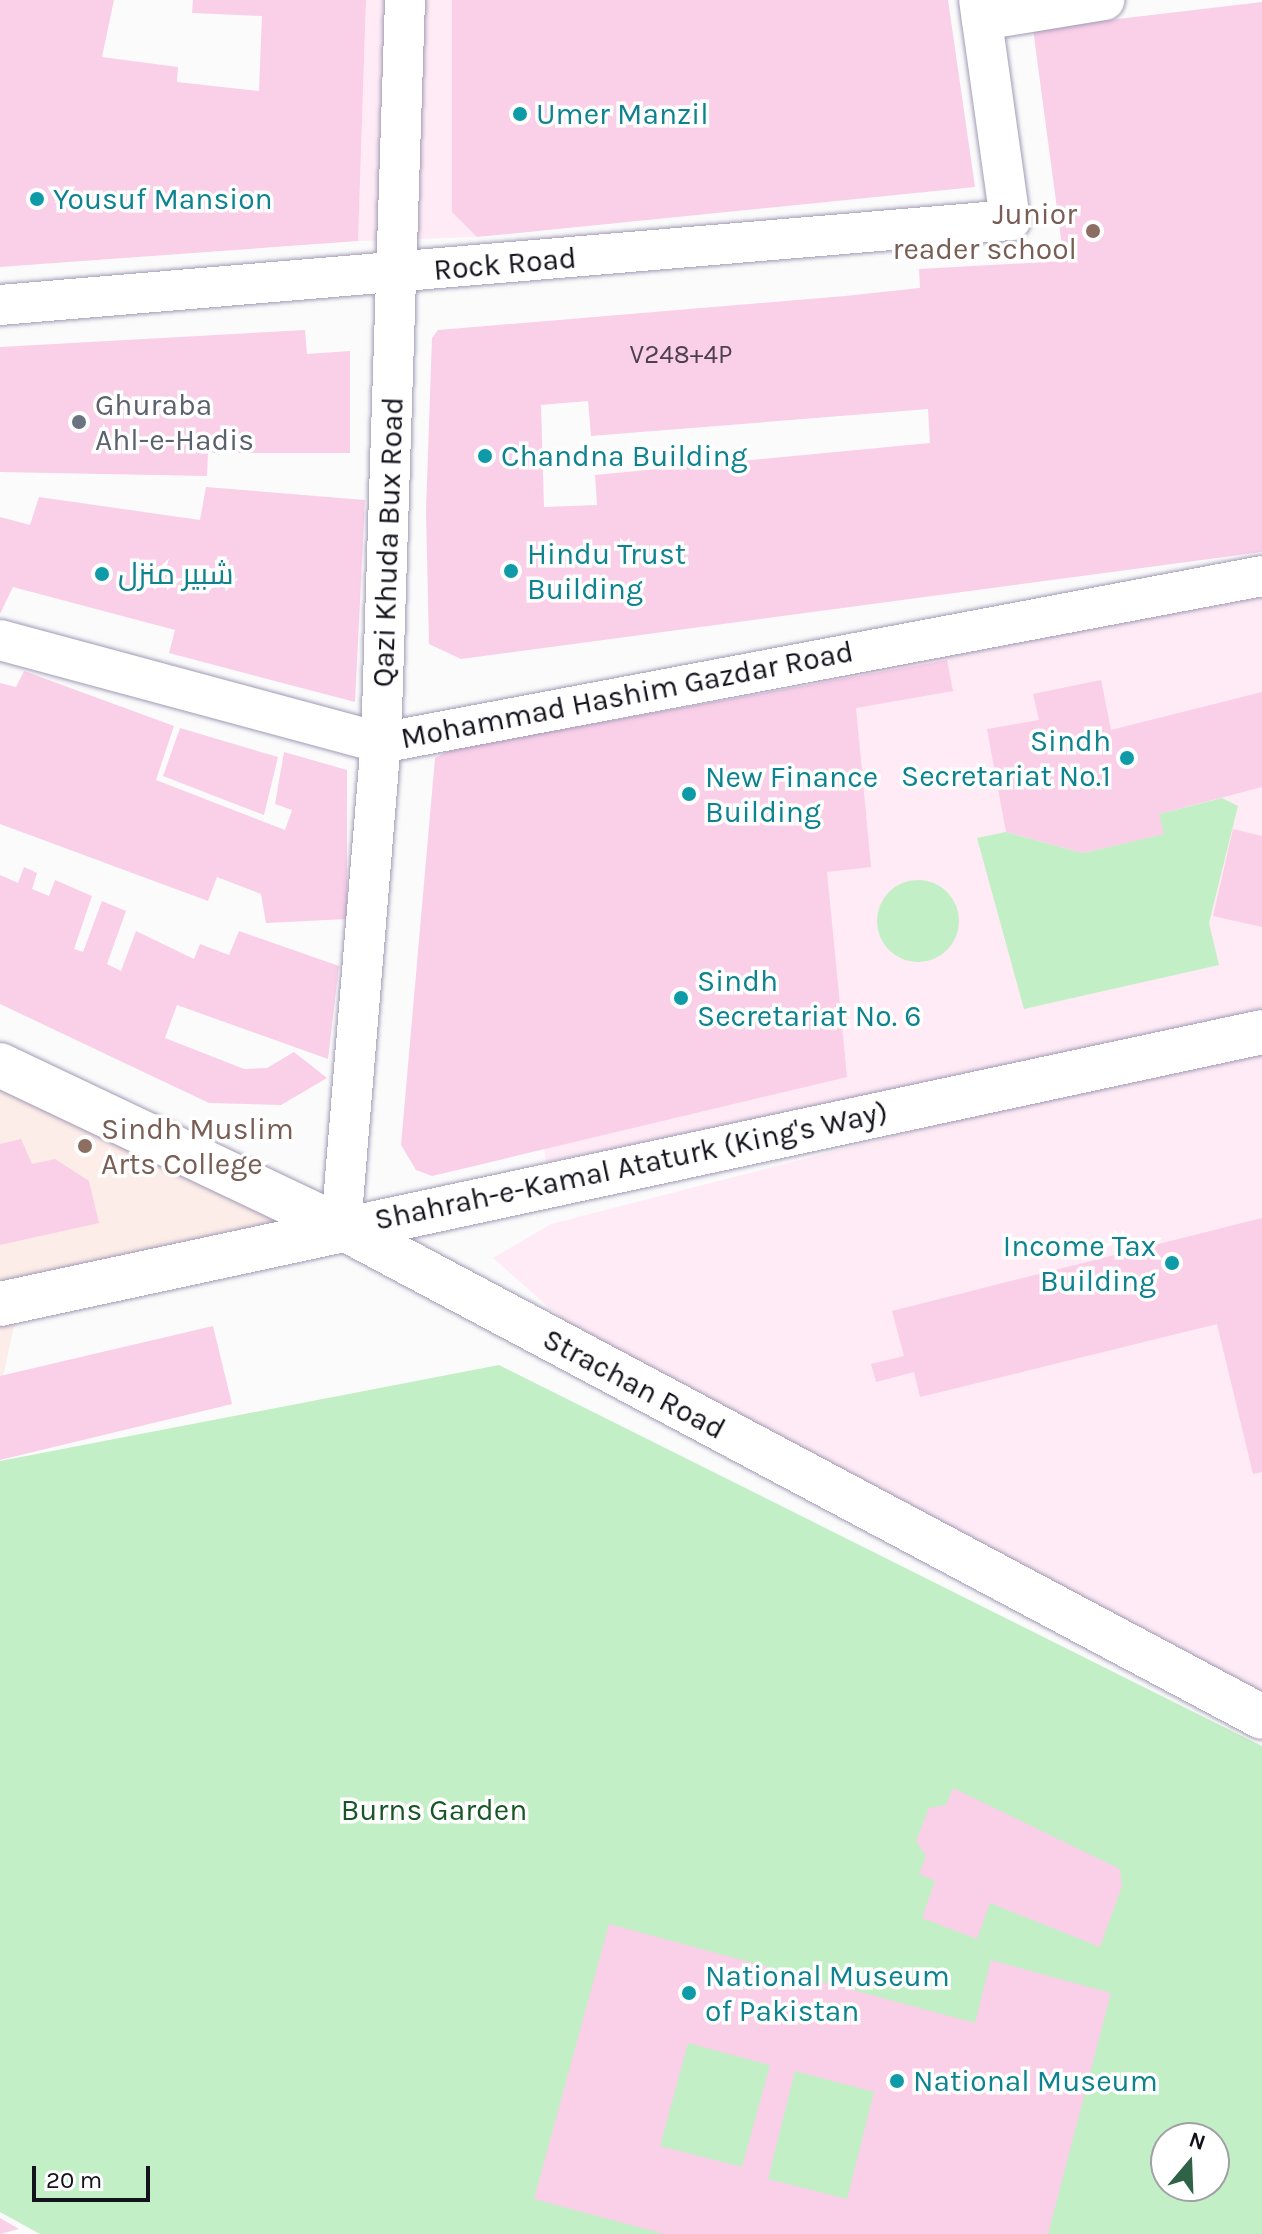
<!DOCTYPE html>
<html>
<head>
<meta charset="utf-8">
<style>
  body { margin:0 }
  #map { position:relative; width:1262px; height:2234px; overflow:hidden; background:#fbfbfb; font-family:Karla,Cairo,sans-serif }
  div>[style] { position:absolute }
  .commercial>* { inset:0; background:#feebf5 }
  .education>* { inset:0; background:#fdede8 }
  .green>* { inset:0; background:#c3efc6 }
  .round { border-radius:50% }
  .building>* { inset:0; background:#facfe8 }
  .roads { filter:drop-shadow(0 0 2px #a19ab6) drop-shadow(0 0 2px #a19ab6) }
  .street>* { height:40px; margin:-20px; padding:0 20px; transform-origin:20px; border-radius:20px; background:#fff }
  .secondary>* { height:44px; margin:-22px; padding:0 22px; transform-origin:22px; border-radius:22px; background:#fff }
  .dots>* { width:22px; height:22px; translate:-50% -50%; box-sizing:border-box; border:4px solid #fff; border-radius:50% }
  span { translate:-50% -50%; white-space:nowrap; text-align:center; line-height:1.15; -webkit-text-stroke:7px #fff; paint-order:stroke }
  .number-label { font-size:26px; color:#4e414f }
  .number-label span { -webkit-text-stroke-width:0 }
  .culture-label { font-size:30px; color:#0d838f }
  .left { translate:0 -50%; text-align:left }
  .right { translate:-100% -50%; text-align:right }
  .education-label { font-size:30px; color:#785e54 }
  .street-label { font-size:30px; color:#14121c }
  .worship-label { font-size:30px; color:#5b616d }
  .park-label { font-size:30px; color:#185725 }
  .north { position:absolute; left:1150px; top:2122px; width:80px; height:80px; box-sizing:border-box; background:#fff; border:2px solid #a1a0a4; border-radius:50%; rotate:19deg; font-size:22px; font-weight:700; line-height:32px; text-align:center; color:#14121c }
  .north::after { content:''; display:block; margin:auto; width:28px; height:36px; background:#2e6348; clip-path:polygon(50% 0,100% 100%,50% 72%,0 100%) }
  .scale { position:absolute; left:32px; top:2166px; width:118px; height:36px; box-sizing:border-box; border:4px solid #14121c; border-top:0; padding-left:10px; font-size:24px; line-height:28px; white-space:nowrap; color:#14121c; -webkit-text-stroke:6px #fff; paint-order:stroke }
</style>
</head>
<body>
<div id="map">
  <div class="commercial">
    <i style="clip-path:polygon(366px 0,452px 0,452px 211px,477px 237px,358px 241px)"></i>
    <i style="clip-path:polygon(1262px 572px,1262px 1017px,546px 1162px,511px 920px,825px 856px,814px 658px)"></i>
    <i style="clip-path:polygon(1262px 1041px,1262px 1692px,585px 1339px,493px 1258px,551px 1224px)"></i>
  </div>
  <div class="education">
    <i style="clip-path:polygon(0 1065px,341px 1227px,20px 1299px,0 1390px)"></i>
  </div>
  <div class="green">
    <i style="clip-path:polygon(1222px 798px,1238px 806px,1209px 923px,1219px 965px,1024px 1009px,977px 838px,1006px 832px,1083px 853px,1163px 834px,1159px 814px)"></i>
    <i class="round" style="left:877px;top:880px;width:82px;height:82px"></i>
    <i style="clip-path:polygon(evenodd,499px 1365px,1262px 1746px,1262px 2234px,40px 2234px,0 2212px,0 1461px,499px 1365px,1166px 2138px,1214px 2138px,1214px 2186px,1166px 2186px,1166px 2138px)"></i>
  </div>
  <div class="building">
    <i style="clip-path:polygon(0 0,114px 0,102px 57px,178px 67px,177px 82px,259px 91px,262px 16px,192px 13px,193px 0,366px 0,358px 241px,0 267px)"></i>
    <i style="clip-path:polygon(452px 0,948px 0,975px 187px,477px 237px,452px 212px)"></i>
    <i style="clip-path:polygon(evenodd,1262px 2px,1262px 552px,461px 659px,429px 644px,426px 510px,432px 338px,438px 330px,845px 296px,920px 288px,919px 269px,1064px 261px,1033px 29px,1262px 2px,588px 401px,591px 436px,928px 409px,930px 443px,595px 475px,597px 505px,544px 507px,541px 405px,588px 401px)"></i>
    <i style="clip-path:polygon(305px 330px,307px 354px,350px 351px,350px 453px,208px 453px,207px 476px,0 472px,0 347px)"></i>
    <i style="clip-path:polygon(206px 487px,365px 500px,355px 702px,169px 653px,175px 630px,13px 587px,0 614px,0 517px,30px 525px,39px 497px,200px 520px)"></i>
    <i style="clip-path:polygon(947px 660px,953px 691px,856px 708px,871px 867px,827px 872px,847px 1077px,432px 1176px,416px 1170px,401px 1145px,435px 758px,452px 749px)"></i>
    <i style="clip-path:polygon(24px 671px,174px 726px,156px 780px,285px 830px,292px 810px,275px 804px,284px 752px,347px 770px,347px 919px,266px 923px,261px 894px,217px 877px,208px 901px,0 824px,0 683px,16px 687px)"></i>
    <i style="clip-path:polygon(1101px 680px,1111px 730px,1262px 692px,1262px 787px,1159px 814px,1164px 834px,1083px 853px,1006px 832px,987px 729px,1039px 720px,1033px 694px)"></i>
    <i style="clip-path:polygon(180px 728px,278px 757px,264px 815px,163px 776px)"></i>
    <i style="clip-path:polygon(1233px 829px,1262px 836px,1262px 927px,1213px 916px)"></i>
    <i style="clip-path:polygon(24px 867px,37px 873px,32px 889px,49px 896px,55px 880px,92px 896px,74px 949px,83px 952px,102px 901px,126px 911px,107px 964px,121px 971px,136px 931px,194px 959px,200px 944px,229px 955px,239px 931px,339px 966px,328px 1059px,177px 1005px,165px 1038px,244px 1069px,267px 1068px,294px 1052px,327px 1078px,281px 1105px,209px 1103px,0 1004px,0 875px,18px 883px)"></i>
    <i style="clip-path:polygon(21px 1139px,32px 1164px,55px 1159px,89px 1181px,99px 1223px,0 1245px,0 1144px)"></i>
    <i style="clip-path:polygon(1262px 1218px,1262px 1472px,1253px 1474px,1217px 1324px,920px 1397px,914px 1372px,876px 1382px,871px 1364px,904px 1356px,892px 1311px)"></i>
    <i style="clip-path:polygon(213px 1326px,232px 1404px,0 1460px,0 1376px)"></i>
    <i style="clip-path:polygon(953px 1788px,1120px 1869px,1122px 1886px,1100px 1947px,990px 1903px,977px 1939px,922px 1918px,935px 1881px,919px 1874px,926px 1856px,916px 1841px,929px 1808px,946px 1805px)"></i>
    <i style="clip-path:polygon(evenodd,609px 1924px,975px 2023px,991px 1960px,1111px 1993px,1048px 2234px,664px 2234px,534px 2199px,609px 1924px,688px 2043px,770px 2065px,742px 2167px,660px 2146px,688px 2043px,609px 1924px,795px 2071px,874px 2092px,847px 2199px,768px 2179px,795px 2071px)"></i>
    <i style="clip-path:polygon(0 2218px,19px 2229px,0 2234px)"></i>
  </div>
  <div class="roads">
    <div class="street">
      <i style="left:982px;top:20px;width:124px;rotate:-9.3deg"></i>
      <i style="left:0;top:305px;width:1014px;rotate:-4.81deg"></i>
      <i style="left:1010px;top:220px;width:222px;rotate:-98deg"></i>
      <i style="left:0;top:640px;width:395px;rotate:15.1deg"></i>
      <i style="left:381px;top:743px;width:897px;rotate:-10.73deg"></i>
      <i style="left:341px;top:1227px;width:486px;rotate:-85.3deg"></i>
      <i style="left:381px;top:743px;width:743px;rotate:-88.15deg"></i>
    </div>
    <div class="secondary">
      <i style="left:0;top:1065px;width:378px;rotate:25.4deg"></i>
      <i style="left:341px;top:1227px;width:1043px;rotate:28.01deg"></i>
      <i style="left:0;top:1304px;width:1291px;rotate:-12.16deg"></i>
    </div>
  </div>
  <div class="dots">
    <i style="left:520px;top:114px;background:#0f9aa8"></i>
    <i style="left:37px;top:199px;background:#0f9aa8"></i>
    <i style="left:1093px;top:231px;background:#8d6e63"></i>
    <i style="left:79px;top:422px;background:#6b7280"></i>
    <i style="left:485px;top:456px;background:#0f9aa8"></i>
    <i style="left:511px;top:571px;background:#0f9aa8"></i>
    <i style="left:102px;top:574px;background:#0f9aa8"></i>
    <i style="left:1127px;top:758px;background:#0f9aa8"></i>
    <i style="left:689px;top:794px;background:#0f9aa8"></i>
    <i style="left:681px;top:998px;background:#0f9aa8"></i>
    <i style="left:85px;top:1146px;background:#8d6e63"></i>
    <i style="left:1172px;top:1263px;background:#0f9aa8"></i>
    <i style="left:689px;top:1993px;background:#0f9aa8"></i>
    <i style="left:897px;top:2081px;background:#0f9aa8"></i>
  </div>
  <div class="number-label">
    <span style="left:681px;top:355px">V248+4P</span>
  </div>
  <div class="culture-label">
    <span class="left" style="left:536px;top:114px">Umer Manzil</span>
    <span class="left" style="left:53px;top:199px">Yousuf Mansion</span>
    <span class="left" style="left:501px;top:456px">Chandna Building</span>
    <span class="left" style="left:527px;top:571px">Hindu Trust<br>Building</span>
    <span class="left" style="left:118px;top:574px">شبیر منزل</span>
    <span class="right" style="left:1111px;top:758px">Sindh<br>Secretariat No.1</span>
    <span class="left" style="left:705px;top:794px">New Finance<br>Building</span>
    <span class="left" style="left:697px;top:998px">Sindh<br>Secretariat No. 6</span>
    <span class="right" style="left:1156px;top:1263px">Income Tax<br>Building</span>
    <span class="left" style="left:705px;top:1993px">National Museum<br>of Pakistan</span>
    <span class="left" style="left:913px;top:2081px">National Museum</span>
  </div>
  <div class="education-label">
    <span class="right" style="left:1077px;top:231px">Junior<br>reader school</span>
    <span class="left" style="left:101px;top:1146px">Sindh Muslim<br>Arts College</span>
  </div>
  <div class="street-label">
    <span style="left:505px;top:264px;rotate:-5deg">Rock Road</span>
    <span style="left:388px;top:542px;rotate:-88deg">Qazi Khuda Bux Road</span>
    <span style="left:627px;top:695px;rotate:-11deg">Mohammad Hashim Gazdar Road</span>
    <span style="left:631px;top:1166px;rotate:-12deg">Shahrah-e-Kamal Ataturk (King's Way)</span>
    <span style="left:634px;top:1384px;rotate:28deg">Strachan Road</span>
  </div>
  <div class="worship-label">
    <span class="left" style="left:95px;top:422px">Ghuraba<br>Ahl-e-Hadis</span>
  </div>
  <div class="park-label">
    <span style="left:434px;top:1810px">Burns Garden</span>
  </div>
  <div class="north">N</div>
  <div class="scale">20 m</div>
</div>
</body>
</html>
